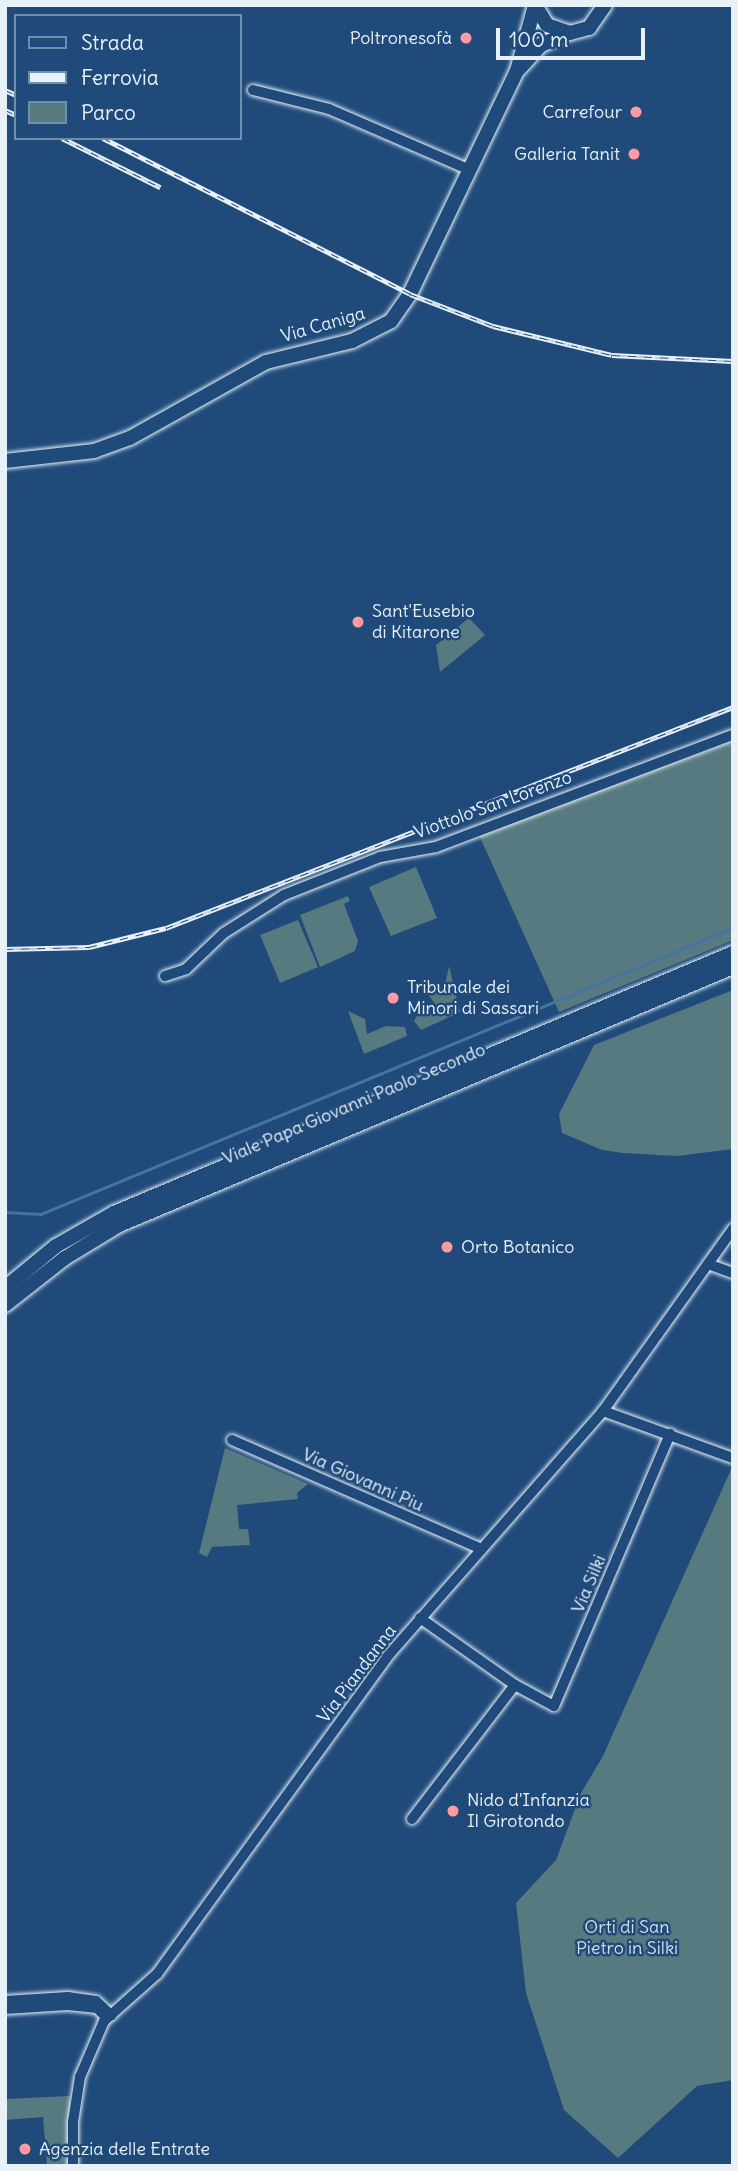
<!DOCTYPE html>
<html>
<head>
<meta charset="utf-8">
<style>
  body { margin:0 }
  #map { position:relative; width:738px; height:2171px; overflow:hidden; background:#1f4a7a; font-family:Delius,sans-serif }
  div>[style] { position:absolute }
  .green>* { inset:0; background:#567a80 }
  .stream>* { height:2.5px; margin:-1.25px; padding:0 1.25px; transform-origin:1.25px; border-radius:1.25px; background:#4475a1 }
  .roads { filter:drop-shadow(0 0 2px #e8f1f8) drop-shadow(0 0 2px #e8f1f8) }
  .street>* { height:10px; margin:-5px; padding:0 5px; transform-origin:5px; border-radius:5px; background:#1f4a7a }
  .secondary>* { height:14px; margin:-7px; padding:0 7px; transform-origin:7px; border-radius:7px; background:#1f4a7a }
  .rail>* { height:5px; margin-top:-2.5px; transform-origin:0; background:repeating-linear-gradient(90deg,#1f4a7a 0 8px,#e8f1f8 0 16px); box-sizing:border-box; border-block:2px solid #e8f1f8 }
  .dots>* { width:19px; height:19px; translate:-50% -50%; box-sizing:border-box; border:4px solid #1f4a7a; border-radius:50% }
  span { translate:-50% -50%; white-space:nowrap; text-align:center; line-height:1.15; -webkit-text-stroke:5px #1f4a7a; paint-order:stroke }
  .poi-label { font-size:18px; color:#e8f1f8 }
  .right { translate:-100% -50%; text-align:right }
  .left { translate:0 -50%; text-align:left }
  .street-label { font-size:18px; color:#e8f1f8 }
  .park-label { font-size:18px; color:#d2dfe6 }
  .frame { position:absolute; inset:0; border:7px solid #e8f1f8; pointer-events:none }
  .legend { position:absolute; left:14px; top:14px; width:228px; height:126px; box-sizing:border-box; background:#1f4a7a; border:2px solid #6f8dac; margin:0; padding:9px 12px; list-style:none; font-size:21px; color:#e8f1f8 }
  .legend li { display:flex; align-items:center; gap:14px; height:35px }
  .legend b { width:35px; border:2px solid #6f8dac }
  .scale { position:absolute; left:496px; top:28px; width:149px; height:32px; box-sizing:border-box; border:4px solid #e8f1f8; border-top:0; padding-left:9px; font-size:21px; line-height:24px; white-space:nowrap; color:#e8f1f8; -webkit-text-stroke:5px #1f4a7a; paint-order:stroke }
</style>
</head>
<body>
<div id="map">
  <div class="green">
    <i style="clip-path:polygon(469px 618px,485px 635px,440px 672px,436px 645px)"></i>
    <i style="clip-path:polygon(733px 741px,733px 940px,559px 1012px,479px 835px)"></i>
    <i style="clip-path:polygon(416px 867px,437px 918px,391px 936px,369px 887px)"></i>
    <i style="clip-path:polygon(348px 896px,350px 901px,344px 904px,358px 941px,355px 951px,320px 967px,300px 915px)"></i>
    <i style="clip-path:polygon(298px 920px,318px 967px,280px 983px,260px 935px)"></i>
    <i style="clip-path:polygon(449px 966px,460px 1012px,421px 1030px,414px 1021px,419px 1013px,436px 1005px,427px 993px,446px 981px)"></i>
    <i style="clip-path:polygon(733px 990px,733px 1149px,677px 1156px,623px 1153px,602px 1150px,562px 1133px,559px 1114px,594px 1045px)"></i>
    <i style="clip-path:polygon(348px 1011px,365px 1019px,367px 1034px,386px 1026px,405px 1027px,407px 1036px,364px 1054px)"></i>
    <i style="clip-path:polygon(225px 1448px,308px 1484px,297px 1493px,298px 1499px,237px 1505px,239px 1529px,248px 1529px,250px 1545px,212px 1547px,207px 1557px,199px 1553px)"></i>
    <i style="clip-path:polygon(733px 1465px,733px 2080px,697px 2086px,618px 2158px,564px 2110px,526px 1993px,516px 1903px,556px 1860px,581px 1793px,603px 1756px)"></i>
    <i style="clip-path:polygon(70px 2096px,70px 2166px,47px 2166px,43px 2117px,5px 2120px,5px 2099px)"></i>
  </div>
  <div class="stream">
    <i style="left:5px;top:1212px;width:36px;rotate:3deg"></i>
    <i style="left:41px;top:1214px;width:749px;rotate:-22.46deg"></i>
  </div>
  <div class="roads">
    <div class="street">
      <i style="left:253px;top:90px;width:78px;rotate:14deg"></i>
      <i style="left:329px;top:109px;width:154px;rotate:23.4deg"></i>
      <i style="left:165px;top:976px;width:22px;rotate:-18deg"></i>
      <i style="left:186px;top:969px;width:52px;rotate:-43.5deg"></i>
      <i style="left:224px;top:933px;width:71px;rotate:-32.3deg"></i>
      <i style="left:284px;top:895px;width:103px;rotate:-21.6deg"></i>
      <i style="left:380px;top:857px;width:57px;rotate:-10.1deg"></i>
      <i style="left:436px;top:847px;width:317px;rotate:-20.7deg"></i>
      <i style="left:708px;top:1264px;width:27px;rotate:20deg"></i>
      <i style="left:603px;top:1411px;width:138px;rotate:19.9deg"></i>
      <i style="left:232px;top:1440px;width:272px;rotate:23.6deg"></i>
      <i style="left:420px;top:1618px;width:116px;rotate:35.2deg"></i>
      <i style="left:515px;top:1685px;width:44px;rotate:28.3deg"></i>
      <i style="left:554px;top:1706px;width:296px;rotate:-66.9deg"></i>
      <i style="left:412px;top:1819px;width:169px;rotate:-52.5deg"></i>
      <i style="left:5px;top:2001px;width:63px;rotate:-3.6deg"></i>
      <i style="left:68px;top:1997px;width:28px;rotate:8deg"></i>
      <i style="left:96px;top:2001px;width:21px;rotate:43deg"></i>
      <i style="left:5px;top:2009px;width:63px;rotate:-3.6deg"></i>
      <i style="left:68px;top:2005px;width:29px;rotate:6deg"></i>
      <i style="left:97px;top:2008px;width:8px;rotate:45deg"></i>
      <i style="left:73px;top:2166px;width:44px;rotate:-90deg"></i>
      <i style="left:73px;top:2122px;width:46px;rotate:-81.2deg"></i>
      <i style="left:80px;top:2077px;width:61px;rotate:-66.8deg"></i>
      <i style="left:104px;top:2021px;width:71px;rotate:-41.6deg"></i>
      <i style="left:157px;top:1974px;width:392px;rotate:-54deg"></i>
      <i style="left:387px;top:1657px;width:327px;rotate:-48.7deg"></i>
      <i style="left:603px;top:1411px;width:224px;rotate:-54.5deg"></i>
    </div>
    <div class="secondary">
      <i style="left:535px;top:5px;width:23px;rotate:59deg"></i>
      <i style="left:547px;top:25px;width:24px;rotate:19deg"></i>
      <i style="left:570px;top:33px;width:20px;rotate:-15deg"></i>
      <i style="left:589px;top:28px;width:28px;rotate:-55deg"></i>
      <i style="left:520px;top:68px;width:31px;rotate:-48deg"></i>
      <i style="left:541px;top:45px;width:30px;rotate:-24deg"></i>
      <i style="left:5px;top:461px;width:90px;rotate:-6.4deg"></i>
      <i style="left:94px;top:451px;width:38px;rotate:-20deg"></i>
      <i style="left:130px;top:438px;width:156px;rotate:-29.2deg"></i>
      <i style="left:266px;top:362px;width:89px;rotate:-13.7deg"></i>
      <i style="left:352px;top:341px;width:44px;rotate:-27.1deg"></i>
      <i style="left:391px;top:321px;width:33px;rotate:-55deg"></i>
      <i style="left:410px;top:294px;width:247px;rotate:-64.4deg"></i>
      <i style="left:517px;top:71px;width:68px;rotate:-74.7deg"></i>
      <i style="left:5px;top:1288px;width:66px;rotate:-39.5deg"></i>
      <i style="left:56px;top:1246px;width:67px;rotate:-29.6deg"></i>
      <i style="left:114px;top:1213px;width:671px;rotate:-22.78deg"></i>
      <i style="left:5px;top:1305px;width:76px;rotate:-38.1deg"></i>
      <i style="left:65px;top:1258px;width:63px;rotate:-31.4deg"></i>
      <i style="left:119px;top:1225px;width:666px;rotate:-22.79deg"></i>
    </div>
  </div>
  <div class="rail">
    <i style="left:5px;top:90px;width:12px;rotate:24deg"></i>
    <i style="left:5px;top:110px;width:12px;rotate:24deg"></i>
    <i style="left:62px;top:138px;width:110px;rotate:26.6deg"></i>
    <i style="left:103px;top:138px;width:344px;rotate:26.9deg"></i>
    <i style="left:410px;top:294px;width:89px;rotate:21.1deg"></i>
    <i style="left:493px;top:326px;width:122px;rotate:13.7deg"></i>
    <i style="left:612px;top:355px;width:121px;rotate:2.8deg"></i>
    <i style="left:5px;top:949px;width:84px;rotate:-1.4deg"></i>
    <i style="left:89px;top:947px;width:79px;rotate:-13.9deg"></i>
    <i style="left:166px;top:928px;width:609px;rotate:-21.29deg"></i>
  </div>
  <div class="dots">
    <i style="left:466px;top:38px;background:#ff9aa2"></i>
    <i style="left:636px;top:112px;background:#ff9aa2"></i>
    <i style="left:634px;top:154px;background:#ff9aa2"></i>
    <i style="left:358px;top:622px;background:#ff9aa2"></i>
    <i style="left:393px;top:998px;background:#ff9aa2"></i>
    <i style="left:447px;top:1247px;background:#ff9aa2"></i>
    <i style="left:453px;top:1811px;background:#ff9aa2"></i>
    <i style="left:25px;top:2149px;background:#ff9aa2"></i>
  </div>
  <div class="poi-label">
    <span class="right" style="left:452px;top:38px">Poltronesofà</span>
    <span class="right" style="left:622px;top:112px">Carrefour</span>
    <span class="right" style="left:620px;top:154px">Galleria Tanit</span>
    <span class="left" style="left:372px;top:622px">Sant'Eusebio<br>di Kitarone</span>
    <span class="left" style="left:407px;top:998px">Tribunale dei<br>Minori di Sassari</span>
    <span class="left" style="left:461px;top:1247px">Orto Botanico</span>
    <span class="left" style="left:467px;top:1811px">Nido d'Infanzia<br>Il Girotondo</span>
    <span class="left" style="left:39px;top:2149px">Agenzia delle Entrate</span>
  </div>
  <div class="street-label">
    <span style="left:323px;top:325px;rotate:-16deg">Via Caniga</span>
    <span style="left:493px;top:805px;rotate:-20deg">Viottolo San Lorenzo</span>
    <span style="left:354px;top:1104px;rotate:-23deg">Viale Papa Giovanni Paolo Secondo</span>
    <span style="left:363px;top:1480px;rotate:24deg">Via Giovanni Piu</span>
    <span style="left:589px;top:1584px;rotate:-67deg">Via Silki</span>
    <span style="left:357px;top:1674px;rotate:-53deg">Via Piandanna</span>
  </div>
  <div class="park-label">
    <span style="left:627px;top:1938px">Orti di San<br>Pietro in Silki</span>
  </div>
  <div class="frame"></div>
  <ul class="legend">
  <li><b style="height:9px;background:#1f4a7a"></b>Strada</li>
  <li><b style="height:9px;background:#e8f1f8"></b>Ferrovia</li>
  <li><b style="height:19px;background:#567a80"></b>Parco</li>
  </ul>
  <div class="scale">100 m</div>
</div>
</body>
</html>
